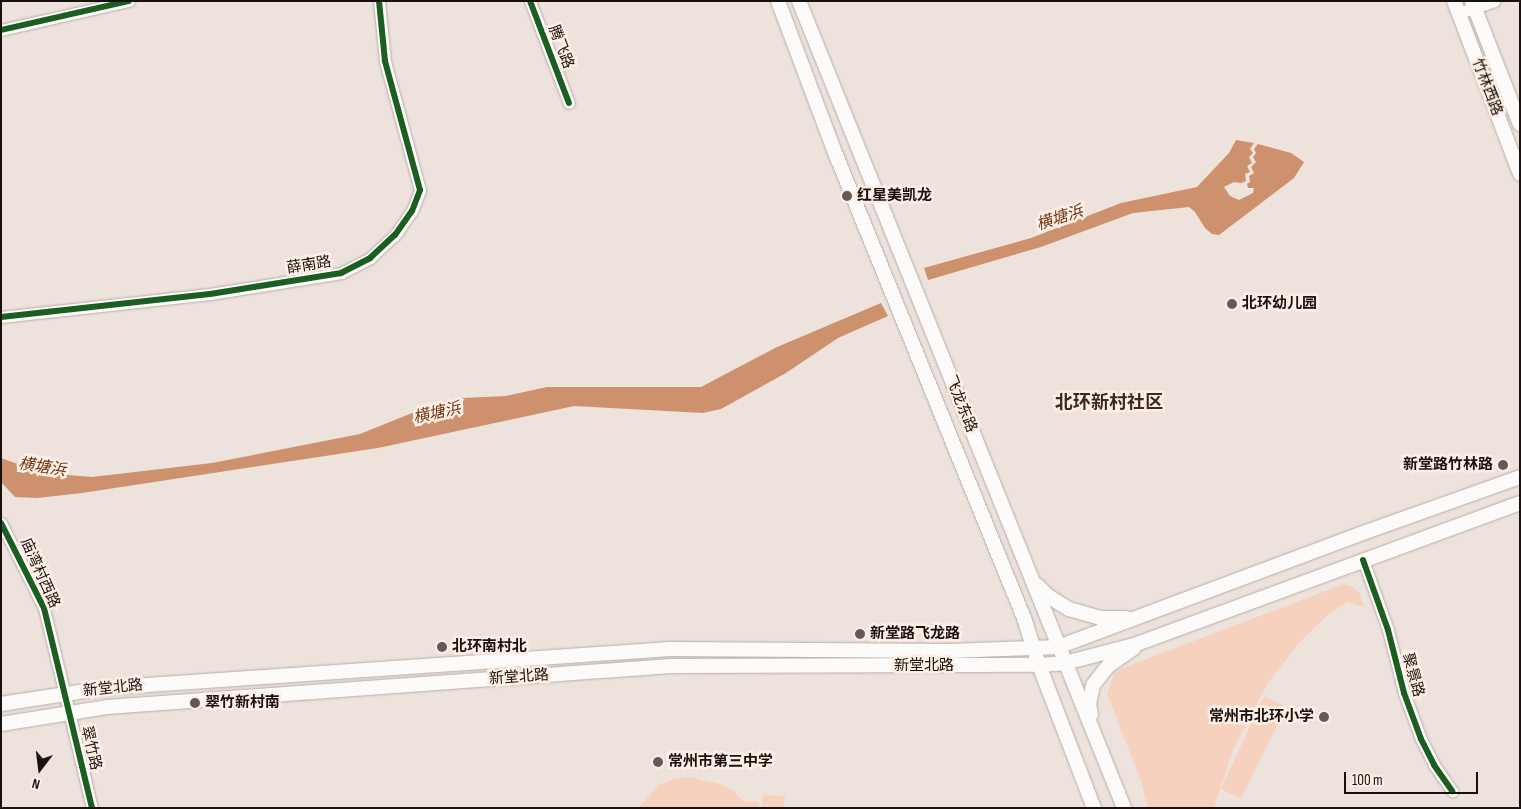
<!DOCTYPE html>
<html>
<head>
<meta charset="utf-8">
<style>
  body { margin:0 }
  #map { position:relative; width:1521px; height:809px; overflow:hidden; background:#ede2dc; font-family:"Sofia Sans Condensed","Noto Sans SC",sans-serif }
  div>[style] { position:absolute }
  .green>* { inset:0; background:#f6d2be }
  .water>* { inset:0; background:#cd926d }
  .roads { filter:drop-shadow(0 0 1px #b7aea9) drop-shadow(0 0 1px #b7aea9) }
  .minor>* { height:11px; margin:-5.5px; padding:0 5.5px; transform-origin:5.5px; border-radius:5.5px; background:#fcfbfa }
  .major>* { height:14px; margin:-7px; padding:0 7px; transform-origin:7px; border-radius:7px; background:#fcfbfa }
  .cycleway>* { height:6px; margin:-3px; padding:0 3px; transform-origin:3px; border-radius:3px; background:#1b5e20 }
  .dots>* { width:14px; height:14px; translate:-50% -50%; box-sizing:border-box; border:2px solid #feeee5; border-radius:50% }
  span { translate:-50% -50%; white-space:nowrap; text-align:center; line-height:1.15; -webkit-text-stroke:5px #feeee5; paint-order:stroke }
  .street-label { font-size:15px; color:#18110d }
  .poi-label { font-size:15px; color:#18110d; font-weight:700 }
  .left { translate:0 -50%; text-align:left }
  .right { translate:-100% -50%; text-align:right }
  .water-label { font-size:16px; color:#6e3814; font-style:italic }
  .quarter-label { font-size:18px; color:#392a22; font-weight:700 }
  .frame { position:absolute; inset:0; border:2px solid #18110d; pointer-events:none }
  .north { position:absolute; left:15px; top:744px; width:50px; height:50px; -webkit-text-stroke:4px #feeee5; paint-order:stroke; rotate:195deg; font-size:14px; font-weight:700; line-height:20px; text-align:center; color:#18110d }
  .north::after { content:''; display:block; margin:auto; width:18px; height:22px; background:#18110d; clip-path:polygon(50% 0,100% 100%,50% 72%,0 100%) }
  .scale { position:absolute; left:1344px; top:772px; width:134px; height:22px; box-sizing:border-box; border:2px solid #18110d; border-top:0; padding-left:6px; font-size:15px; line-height:18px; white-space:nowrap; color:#18110d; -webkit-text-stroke:4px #feeee5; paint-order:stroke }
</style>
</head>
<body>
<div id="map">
  <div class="green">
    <i style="clip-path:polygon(1344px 584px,1353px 587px,1360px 593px,1364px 607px,1347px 602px,1330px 613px,1300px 642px,1267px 684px,1233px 750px,1214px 808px,1148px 808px,1140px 778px,1107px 694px,1114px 673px,1123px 668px)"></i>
    <i style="clip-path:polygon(1264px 696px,1286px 707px,1241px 799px,1221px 789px)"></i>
    <i style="clip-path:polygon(689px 777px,720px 784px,734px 791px,743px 801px,759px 802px,758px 808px,638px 808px,659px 785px,674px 779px)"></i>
    <i style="clip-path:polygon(763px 795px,785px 796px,784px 808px,762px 808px)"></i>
  </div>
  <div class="water">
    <i style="clip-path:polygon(1236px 140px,1254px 143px,1250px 149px,1253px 153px,1249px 157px,1252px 163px,1247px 166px,1250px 172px,1245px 174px,1246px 181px,1241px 183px,1234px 182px,1224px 187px,1230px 196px,1239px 200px,1253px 193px,1254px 188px,1248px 188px,1247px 184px,1250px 182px,1249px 176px,1254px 173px,1251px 167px,1256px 162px,1253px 157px,1256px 153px,1254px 149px,1258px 144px,1291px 153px,1304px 162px,1294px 178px,1219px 235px,1212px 234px,1205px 228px,1195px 212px,1189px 207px,1133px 213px,1041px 247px,928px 280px,924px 268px,1031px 238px,1121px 203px,1197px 187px,1229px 153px)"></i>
    <i style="clip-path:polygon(881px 303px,888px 316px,838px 338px,786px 373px,721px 409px,703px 413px,574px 406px,378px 448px,82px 493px,37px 498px,15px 497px,1px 482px,1px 458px,43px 473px,92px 477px,212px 463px,360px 434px,437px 403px,463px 398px,506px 396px,547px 387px,701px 387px,777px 347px)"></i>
  </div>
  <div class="roads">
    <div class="minor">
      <i style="left:530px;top:1px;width:109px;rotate:69.1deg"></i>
      <i style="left:1458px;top:13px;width:38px;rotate:-18deg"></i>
      <i style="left:1px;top:30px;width:131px;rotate:-12.8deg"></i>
      <i style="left:1px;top:317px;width:210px;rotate:-6.3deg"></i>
      <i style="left:210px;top:294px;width:133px;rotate:-9.1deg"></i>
      <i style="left:341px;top:273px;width:33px;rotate:-27deg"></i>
      <i style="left:370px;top:258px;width:34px;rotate:-43deg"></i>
      <i style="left:395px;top:235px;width:29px;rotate:-55deg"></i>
      <i style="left:412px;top:211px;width:22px;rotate:-69deg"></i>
      <i style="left:420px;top:190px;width:134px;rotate:-105.2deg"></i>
      <i style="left:385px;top:61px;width:60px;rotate:-95.7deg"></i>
      <i style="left:1px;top:523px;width:95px;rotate:63.2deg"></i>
      <i style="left:44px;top:608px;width:206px;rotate:76.5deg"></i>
      <i style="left:1363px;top:560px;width:74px;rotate:70.3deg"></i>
      <i style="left:1388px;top:630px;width:65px;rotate:75.7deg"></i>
      <i style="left:1404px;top:693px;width:49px;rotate:69.7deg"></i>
      <i style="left:1421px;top:739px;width:29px;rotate:63deg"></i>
      <i style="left:1434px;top:765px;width:32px;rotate:55deg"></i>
    </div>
    <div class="major">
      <i style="left:778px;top:1px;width:165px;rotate:69.4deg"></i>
      <i style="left:836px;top:155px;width:500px;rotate:67.9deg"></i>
      <i style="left:1024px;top:618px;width:49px;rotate:72.3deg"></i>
      <i style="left:1039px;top:665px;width:153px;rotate:69deg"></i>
      <i style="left:799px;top:1px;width:870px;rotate:68.06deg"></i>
      <i style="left:1454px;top:1px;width:185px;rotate:69.1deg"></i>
      <i style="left:1472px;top:1px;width:132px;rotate:68.7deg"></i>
      <i style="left:1037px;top:585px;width:16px;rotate:45deg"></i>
      <i style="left:1048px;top:596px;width:25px;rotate:32deg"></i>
      <i style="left:1069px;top:609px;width:32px;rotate:16deg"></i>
      <i style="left:1100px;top:618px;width:26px"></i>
      <i style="left:1px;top:704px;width:104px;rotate:-8.8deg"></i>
      <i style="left:104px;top:688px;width:567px;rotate:-3.94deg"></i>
      <i style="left:670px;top:649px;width:280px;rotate:0.4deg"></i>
      <i style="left:950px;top:651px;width:108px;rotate:-2.1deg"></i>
      <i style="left:1058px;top:647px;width:322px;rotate:-20.5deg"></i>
      <i style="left:1360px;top:534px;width:170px;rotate:-19.6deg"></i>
      <i style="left:1091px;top:715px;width:11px;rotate:-100deg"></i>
      <i style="left:1089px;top:704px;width:19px;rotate:-78deg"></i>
      <i style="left:1093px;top:685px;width:24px;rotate:-52deg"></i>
      <i style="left:1108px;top:666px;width:32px;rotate:-35deg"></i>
      <i style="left:1px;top:724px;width:107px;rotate:-9.1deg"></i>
      <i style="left:107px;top:707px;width:565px;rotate:-4.16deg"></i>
      <i style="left:671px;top:666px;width:368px;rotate:-0.2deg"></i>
      <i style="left:1039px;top:665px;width:26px;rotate:-4deg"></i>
      <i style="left:1065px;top:663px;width:71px;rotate:-14.6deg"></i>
      <i style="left:1134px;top:645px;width:411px;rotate:-20.2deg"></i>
    </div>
  </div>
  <div class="cycleway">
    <i style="left:530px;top:1px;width:109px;rotate:69.1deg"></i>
    <i style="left:1px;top:30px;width:131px;rotate:-12.8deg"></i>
    <i style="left:1px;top:317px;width:210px;rotate:-6.3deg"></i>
    <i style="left:210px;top:294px;width:133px;rotate:-9.1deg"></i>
    <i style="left:341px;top:273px;width:33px;rotate:-27deg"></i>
    <i style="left:370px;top:258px;width:34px;rotate:-43deg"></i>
    <i style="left:395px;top:235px;width:29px;rotate:-55deg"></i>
    <i style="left:412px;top:211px;width:22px;rotate:-69deg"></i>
    <i style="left:420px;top:190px;width:134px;rotate:-105.2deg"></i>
    <i style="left:385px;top:61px;width:60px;rotate:-95.7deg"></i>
    <i style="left:1px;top:523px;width:95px;rotate:63.2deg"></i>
    <i style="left:44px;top:608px;width:206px;rotate:76.5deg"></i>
    <i style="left:1363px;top:560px;width:74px;rotate:70.3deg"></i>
    <i style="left:1388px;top:630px;width:65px;rotate:75.7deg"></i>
    <i style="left:1404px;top:693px;width:49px;rotate:69.7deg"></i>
    <i style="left:1421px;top:739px;width:29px;rotate:63deg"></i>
    <i style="left:1434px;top:765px;width:32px;rotate:55deg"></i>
  </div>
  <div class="dots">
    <i style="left:847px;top:196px;background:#635a55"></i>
    <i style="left:1232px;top:304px;background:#635a55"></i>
    <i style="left:1503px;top:465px;background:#635a55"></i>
    <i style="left:860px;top:634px;background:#635a55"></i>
    <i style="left:442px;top:647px;background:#635a55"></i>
    <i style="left:195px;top:703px;background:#635a55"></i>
    <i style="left:1324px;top:717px;background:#635a55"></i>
    <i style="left:658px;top:762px;background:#635a55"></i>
  </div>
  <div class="street-label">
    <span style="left:561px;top:47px;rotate:69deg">腾飞路</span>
    <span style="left:1487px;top:87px;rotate:69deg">竹林西路</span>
    <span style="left:309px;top:265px;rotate:-9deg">薛南路</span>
    <span style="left:961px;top:404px;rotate:68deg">飞龙东路</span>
    <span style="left:40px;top:573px;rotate:66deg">庙湾村西路</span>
    <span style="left:924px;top:666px">新堂北路</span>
    <span style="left:1413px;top:675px;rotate:75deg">聚景路</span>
    <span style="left:519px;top:677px;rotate:-4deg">新堂北路</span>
    <span style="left:113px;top:688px;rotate:-6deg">新堂北路</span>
    <span style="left:91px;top:748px;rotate:77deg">翠竹路</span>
  </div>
  <div class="poi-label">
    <span class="left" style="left:857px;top:196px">红星美凯龙</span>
    <span class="left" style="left:1242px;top:304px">北环幼儿园</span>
    <span class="right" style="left:1493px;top:465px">新堂路竹林路</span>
    <span class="left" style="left:870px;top:634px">新堂路飞龙路</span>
    <span class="left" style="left:452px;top:647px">北环南村北</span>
    <span class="left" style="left:205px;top:703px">翠竹新村南</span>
    <span class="right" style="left:1314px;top:717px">常州市北环小学</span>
    <span class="left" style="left:668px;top:762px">常州市第三中学</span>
  </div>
  <div class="water-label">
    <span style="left:1060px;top:219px;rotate:-18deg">横塘浜</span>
    <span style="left:437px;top:414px;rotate:-13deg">横塘浜</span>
    <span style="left:42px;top:468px;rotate:9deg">横塘浜</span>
  </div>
  <div class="quarter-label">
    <span style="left:1109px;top:403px">北环新村社区</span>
  </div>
  <div class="frame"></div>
  <div class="north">N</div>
  <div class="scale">100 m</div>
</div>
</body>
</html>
